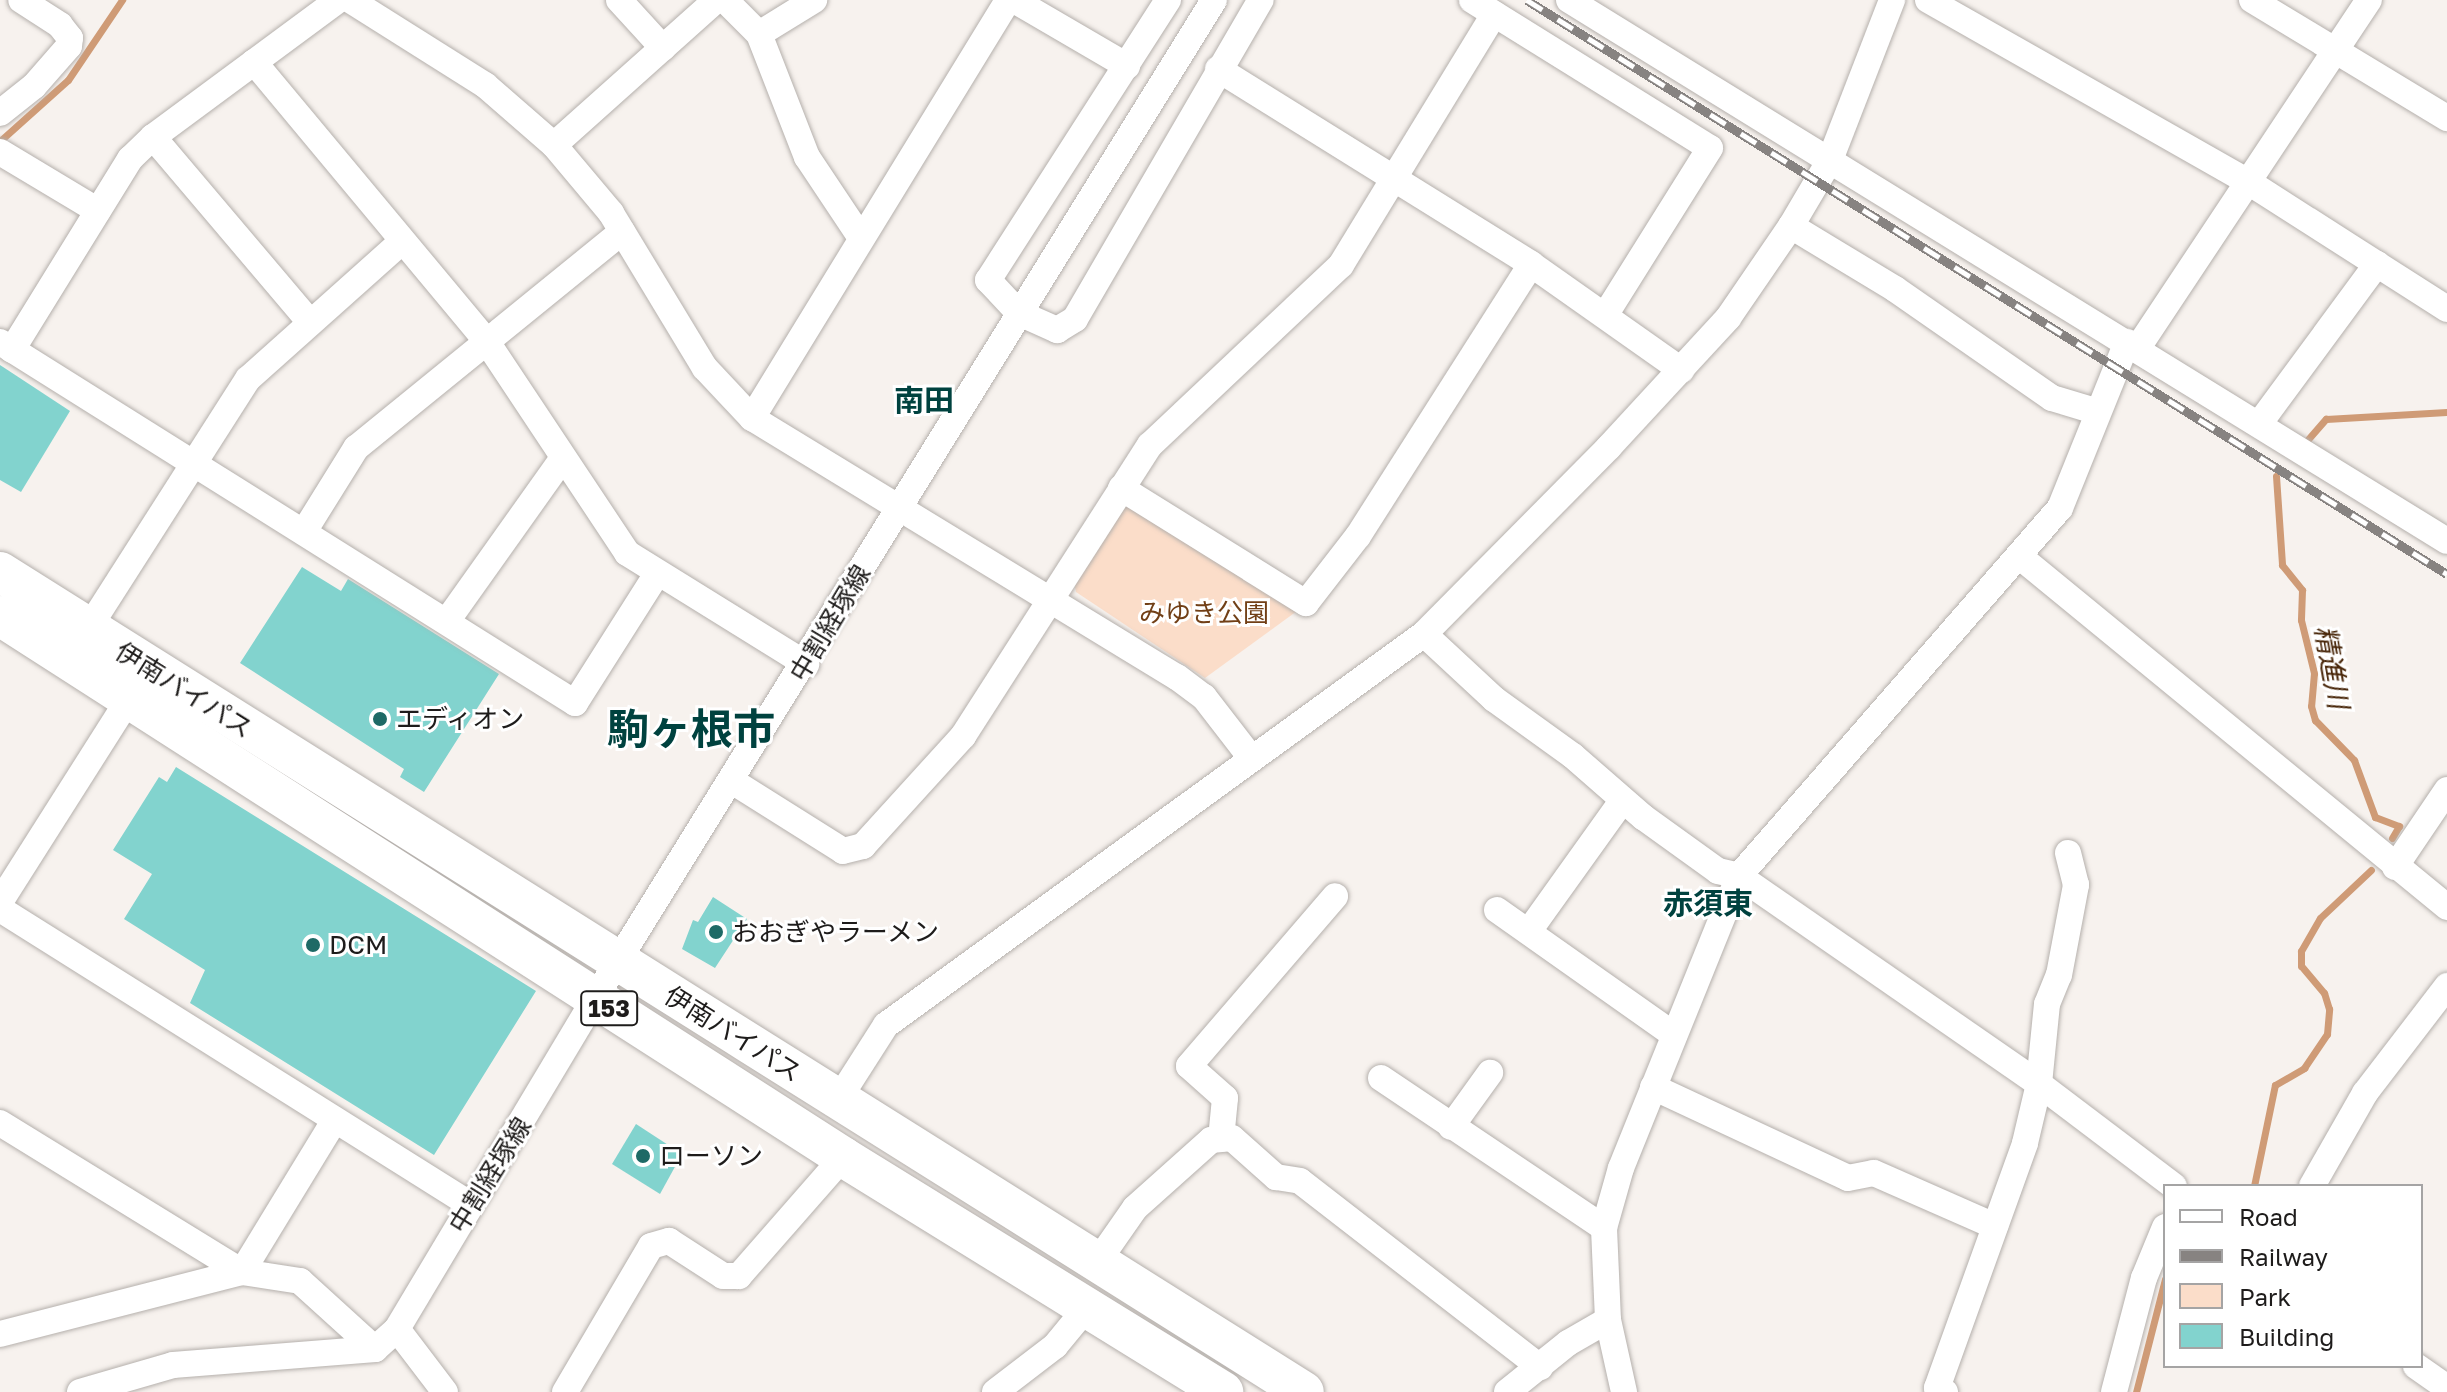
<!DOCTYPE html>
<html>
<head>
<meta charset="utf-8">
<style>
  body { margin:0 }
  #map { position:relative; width:2447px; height:1392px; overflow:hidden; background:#f7f2ee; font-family:"Golos Text","Noto Sans JP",sans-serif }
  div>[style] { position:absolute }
  .green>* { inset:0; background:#fbddc9 }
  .stream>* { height:7px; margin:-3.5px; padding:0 3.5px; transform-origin:3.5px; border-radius:3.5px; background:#cf9b76 }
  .building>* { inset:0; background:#82d3ce }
  .roads { filter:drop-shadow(0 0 2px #b5b0ac) drop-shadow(0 0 2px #b5b0ac) }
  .minor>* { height:26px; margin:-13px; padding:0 13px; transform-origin:13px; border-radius:13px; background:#fff }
  .highway>* { height:40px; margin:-20px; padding:0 20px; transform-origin:20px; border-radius:20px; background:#fff }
  .rail>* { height:9px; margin-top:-4.5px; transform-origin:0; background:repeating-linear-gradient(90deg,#fff 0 18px,#878381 0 36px); box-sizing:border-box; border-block:2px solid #878381 }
  .dots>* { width:22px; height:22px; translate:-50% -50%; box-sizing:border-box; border:4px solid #fff; border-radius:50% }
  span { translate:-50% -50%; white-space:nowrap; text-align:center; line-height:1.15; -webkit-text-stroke:6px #fff; paint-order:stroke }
  .shield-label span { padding:2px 6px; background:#fff; border:2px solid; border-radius:6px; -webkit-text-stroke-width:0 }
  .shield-label { font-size:24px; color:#1e1c1b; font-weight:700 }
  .park-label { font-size:26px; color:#713f16 }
  .street-label { font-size:26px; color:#1e1c1b }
  .poi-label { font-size:26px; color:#1e1c1b }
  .left { translate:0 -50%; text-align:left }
  .water-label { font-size:28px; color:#482609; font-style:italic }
  .quarter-label { font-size:30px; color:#00423f; font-weight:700 }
  .town-label { font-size:42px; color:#00423f; font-weight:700 }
  .legend { position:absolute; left:2163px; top:1184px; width:260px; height:184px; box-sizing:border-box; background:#fff; border:2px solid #a5a4a4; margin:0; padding:10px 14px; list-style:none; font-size:24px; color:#1e1c1b }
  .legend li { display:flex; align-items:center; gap:16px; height:40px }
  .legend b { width:40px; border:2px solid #a5a4a4 }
</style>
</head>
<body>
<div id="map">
  <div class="green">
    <i style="clip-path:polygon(1131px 505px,1297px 611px,1205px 678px,1076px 592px,1074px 582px,1119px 509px)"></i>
  </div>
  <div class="stream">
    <i style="left:0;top:141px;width:91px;rotate:-41.9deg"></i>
    <i style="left:68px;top:80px;width:97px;rotate:-56deg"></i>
    <i style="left:2303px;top:445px;width:35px;rotate:-49deg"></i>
    <i style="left:2326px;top:419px;width:121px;rotate:-3.3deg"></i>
    <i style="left:2276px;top:476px;width:89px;rotate:86.1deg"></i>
    <i style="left:2282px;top:565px;width:32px;rotate:51deg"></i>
    <i style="left:2302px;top:590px;width:30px;rotate:92deg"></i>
    <i style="left:2301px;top:620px;width:55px;rotate:76.2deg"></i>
    <i style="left:2314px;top:673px;width:33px;rotate:95deg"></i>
    <i style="left:2311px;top:706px;width:15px;rotate:74deg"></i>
    <i style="left:2315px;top:720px;width:56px;rotate:45.7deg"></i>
    <i style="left:2354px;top:760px;width:61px;rotate:69.8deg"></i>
    <i style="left:2375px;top:817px;width:26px;rotate:21deg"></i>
    <i style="left:2399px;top:826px;width:14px;rotate:120deg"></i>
    <i style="left:2254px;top:1186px;width:103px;rotate:-78.3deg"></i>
    <i style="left:2275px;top:1085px;width:34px;rotate:-30deg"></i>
    <i style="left:2304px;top:1068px;width:41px;rotate:-55.9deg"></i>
    <i style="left:2327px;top:1034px;width:25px;rotate:-85deg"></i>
    <i style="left:2329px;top:1009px;width:17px;rotate:-107deg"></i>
    <i style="left:2324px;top:993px;width:35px;rotate:-130deg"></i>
    <i style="left:2301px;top:966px;width:15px;rotate:-90deg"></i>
    <i style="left:2301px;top:951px;width:38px;rotate:-60deg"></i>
    <i style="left:2320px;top:918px;width:70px;rotate:-43.3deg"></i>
    <i style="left:2136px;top:1392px;width:117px;rotate:-75.6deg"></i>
  </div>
  <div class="building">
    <i style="clip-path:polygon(0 365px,70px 411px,21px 492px,0 480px)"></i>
    <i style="clip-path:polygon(302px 567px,341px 591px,348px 579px,499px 674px,424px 792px,400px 777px,404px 769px,240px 663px)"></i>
    <i style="clip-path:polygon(176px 767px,536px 991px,434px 1155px,190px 1003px,205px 970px,124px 919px,152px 874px,113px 850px,159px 777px,167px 782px)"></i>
    <i style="clip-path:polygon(713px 897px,747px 919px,715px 968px,682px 949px,693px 920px,698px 922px)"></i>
    <i style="clip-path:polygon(636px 1124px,682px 1154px,660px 1194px,612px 1164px)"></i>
  </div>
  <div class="roads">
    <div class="minor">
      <i style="left:350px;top:0;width:160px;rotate:32.2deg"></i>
      <i style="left:485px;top:85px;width:91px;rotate:41deg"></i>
      <i style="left:554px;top:145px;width:89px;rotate:50deg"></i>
      <i style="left:611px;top:213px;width:181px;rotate:58.8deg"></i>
      <i style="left:705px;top:368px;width:69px;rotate:46.8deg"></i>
      <i style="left:752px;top:418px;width:498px;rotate:31.4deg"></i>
      <i style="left:1177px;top:677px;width:34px;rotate:37deg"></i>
      <i style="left:1204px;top:697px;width:78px;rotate:52.3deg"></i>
      <i style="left:619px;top:0;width:65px;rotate:47.5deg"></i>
      <i style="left:725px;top:0;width:48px;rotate:45deg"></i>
      <i style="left:759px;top:34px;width:132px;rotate:68.7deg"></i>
      <i style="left:807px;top:157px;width:97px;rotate:56.3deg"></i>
      <i style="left:1014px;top:0;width:131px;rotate:30.3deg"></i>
      <i style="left:1168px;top:0;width:333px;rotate:122.7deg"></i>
      <i style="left:988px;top:280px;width:45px;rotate:46.8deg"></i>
      <i style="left:1019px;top:313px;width:42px;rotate:24.1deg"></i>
      <i style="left:1057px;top:330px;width:21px;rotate:-31deg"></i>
      <i style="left:1075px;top:319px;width:369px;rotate:-59.8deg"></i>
      <i style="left:1472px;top:0;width:280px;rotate:31.9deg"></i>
      <i style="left:1710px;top:148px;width:196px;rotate:122.1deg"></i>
      <i style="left:1569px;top:0;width:1031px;rotate:31.64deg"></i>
      <i style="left:1928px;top:0;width:370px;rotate:29.6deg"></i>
      <i style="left:2250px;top:183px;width:234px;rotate:32.6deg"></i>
      <i style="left:2252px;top:0;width:228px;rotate:31.2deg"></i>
      <i style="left:759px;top:34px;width:65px;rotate:-31.7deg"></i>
      <i style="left:254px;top:62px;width:364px;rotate:50.2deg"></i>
      <i style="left:487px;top:342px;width:253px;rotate:56.4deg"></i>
      <i style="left:627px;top:553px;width:211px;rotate:31.8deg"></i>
      <i style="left:1218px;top:69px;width:369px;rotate:31.9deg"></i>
      <i style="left:1531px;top:264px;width:184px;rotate:35.2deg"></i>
      <i style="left:0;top:113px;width:43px;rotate:-38.5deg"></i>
      <i style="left:34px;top:86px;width:53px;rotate:-48.8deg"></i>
      <i style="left:69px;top:46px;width:8px;rotate:-83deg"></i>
      <i style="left:70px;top:38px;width:16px;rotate:-128deg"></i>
      <i style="left:60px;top:25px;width:46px;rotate:-147.3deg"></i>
      <i style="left:153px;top:137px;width:240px;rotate:49.7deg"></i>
      <i style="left:554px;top:145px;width:217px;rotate:-41.8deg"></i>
      <i style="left:0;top:152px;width:114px;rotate:31deg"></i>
      <i style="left:1791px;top:226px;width:122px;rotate:31.2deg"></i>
      <i style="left:1895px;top:289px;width:191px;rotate:34.8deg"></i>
      <i style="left:2052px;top:398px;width:45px;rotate:16.8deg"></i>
      <i style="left:0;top:342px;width:679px;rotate:32.12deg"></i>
      <i style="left:575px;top:703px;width:153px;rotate:-57.6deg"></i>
      <i style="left:2137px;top:349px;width:419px;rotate:-56.4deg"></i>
      <i style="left:12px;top:350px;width:225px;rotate:-58.3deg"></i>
      <i style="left:130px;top:159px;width:32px;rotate:-44deg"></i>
      <i style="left:153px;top:137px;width:230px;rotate:-36.5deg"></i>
      <i style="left:752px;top:418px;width:490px;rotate:-58.5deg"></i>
      <i style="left:2259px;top:424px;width:199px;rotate:-53.6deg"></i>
      <i style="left:1121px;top:488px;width:218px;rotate:31.9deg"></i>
      <i style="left:1306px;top:603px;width:85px;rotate:-52.2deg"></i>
      <i style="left:1358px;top:536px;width:322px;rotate:-57.5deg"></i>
      <i style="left:305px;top:530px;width:97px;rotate:-58.1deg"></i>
      <i style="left:356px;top:448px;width:343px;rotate:-39.1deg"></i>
      <i style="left:2019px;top:556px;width:554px;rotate:39.35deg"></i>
      <i style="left:447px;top:621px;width:199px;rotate:-54.6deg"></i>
      <i style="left:88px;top:629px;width:297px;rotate:-57.4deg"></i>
      <i style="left:248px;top:379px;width:205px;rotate:-41.8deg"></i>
      <i style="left:1424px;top:634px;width:96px;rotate:42.9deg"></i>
      <i style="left:1494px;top:699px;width:97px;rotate:35.8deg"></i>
      <i style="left:1573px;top:756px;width:93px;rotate:41.1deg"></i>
      <i style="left:1643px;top:817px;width:92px;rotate:35.8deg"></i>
      <i style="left:1718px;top:871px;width:22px;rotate:13deg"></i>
      <i style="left:1739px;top:876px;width:365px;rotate:34.7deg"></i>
      <i style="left:2039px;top:1084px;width:169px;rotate:37.1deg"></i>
      <i style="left:732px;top:781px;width:131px;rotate:32.2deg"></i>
      <i style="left:843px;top:851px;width:21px;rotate:-14deg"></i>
      <i style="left:863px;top:846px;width:149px;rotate:-47.7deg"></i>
      <i style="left:963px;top:736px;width:346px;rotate:-57.3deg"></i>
      <i style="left:1150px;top:445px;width:262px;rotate:-43.3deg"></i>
      <i style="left:1341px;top:265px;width:294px;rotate:-58.6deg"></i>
      <i style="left:2395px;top:867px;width:93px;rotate:-56deg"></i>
      <i style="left:0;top:902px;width:243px;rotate:-57.6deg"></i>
      <i style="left:0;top:909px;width:556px;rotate:32.15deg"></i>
      <i style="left:1497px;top:910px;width:217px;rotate:35.2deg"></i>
      <i style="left:1529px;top:931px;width:160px;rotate:-54.4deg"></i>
      <i style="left:1381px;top:1078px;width:269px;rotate:33.9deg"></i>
      <i style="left:1653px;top:1087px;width:215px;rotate:25deg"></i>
      <i style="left:1848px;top:1178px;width:26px;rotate:-11deg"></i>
      <i style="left:1874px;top:1173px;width:132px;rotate:23.7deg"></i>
      <i style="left:838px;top:1100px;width:89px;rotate:-57.4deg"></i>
      <i style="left:886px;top:1025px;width:665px;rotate:-36.01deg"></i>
      <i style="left:1424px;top:634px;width:263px;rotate:-45.3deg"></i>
      <i style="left:1609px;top:447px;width:176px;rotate:-47.3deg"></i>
      <i style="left:1728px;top:318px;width:112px;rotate:-55.6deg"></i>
      <i style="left:1791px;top:226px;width:77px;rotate:-59.4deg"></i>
      <i style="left:1830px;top:160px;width:172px;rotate:-68.8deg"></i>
      <i style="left:0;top:1123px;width:284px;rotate:31.6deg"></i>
      <i style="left:242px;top:1272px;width:59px;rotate:8.8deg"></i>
      <i style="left:300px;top:1281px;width:101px;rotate:42.2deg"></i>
      <i style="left:1451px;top:1127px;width:67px;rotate:-54.2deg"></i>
      <i style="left:1221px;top:1139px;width:41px;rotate:-84.4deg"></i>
      <i style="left:1225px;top:1098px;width:48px;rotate:-138.4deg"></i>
      <i style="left:1189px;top:1066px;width:224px;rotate:-49.3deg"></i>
      <i style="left:2312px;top:1186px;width:107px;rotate:-60.3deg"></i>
      <i style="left:2365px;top:1093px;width:135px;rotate:-52.5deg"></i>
      <i style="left:1096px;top:1264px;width:68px;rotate:-55.1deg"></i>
      <i style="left:1135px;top:1208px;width:102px;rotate:-41.8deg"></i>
      <i style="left:1211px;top:1140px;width:21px;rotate:-5deg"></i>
      <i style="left:1232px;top:1138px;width:59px;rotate:41.6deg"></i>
      <i style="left:1276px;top:1177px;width:24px;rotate:9deg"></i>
      <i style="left:1300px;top:1181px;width:304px;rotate:37.8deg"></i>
      <i style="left:397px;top:1329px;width:79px;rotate:52.7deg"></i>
      <i style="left:0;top:1334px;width:250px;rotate:-14.4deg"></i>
      <i style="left:242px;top:1272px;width:177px;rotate:-58.6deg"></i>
      <i style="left:2416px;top:1366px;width:38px;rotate:35deg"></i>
      <i style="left:80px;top:1392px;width:97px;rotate:-16.2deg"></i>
      <i style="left:173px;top:1365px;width:203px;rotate:-4.5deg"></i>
      <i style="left:375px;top:1349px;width:30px;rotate:-42deg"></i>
      <i style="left:397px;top:1329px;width:386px;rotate:-59.1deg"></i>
      <i style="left:595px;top:998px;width:1174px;rotate:-58.19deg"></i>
      <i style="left:565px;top:1392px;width:169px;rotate:-59.5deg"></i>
      <i style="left:651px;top:1246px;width:19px;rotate:-16deg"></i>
      <i style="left:669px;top:1241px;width:64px;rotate:32.9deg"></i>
      <i style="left:723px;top:1276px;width:16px"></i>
      <i style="left:739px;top:1276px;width:158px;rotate:-48.8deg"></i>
      <i style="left:995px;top:1392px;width:76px;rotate:-37.5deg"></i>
      <i style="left:1055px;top:1346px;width:52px;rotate:-50.5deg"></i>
      <i style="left:1507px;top:1392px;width:78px;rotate:-38.8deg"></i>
      <i style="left:1568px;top:1343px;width:46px;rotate:-29.9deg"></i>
      <i style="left:1624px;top:1392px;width:74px;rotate:-102.5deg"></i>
      <i style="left:1608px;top:1320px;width:92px;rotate:-92.5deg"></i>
      <i style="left:1604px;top:1228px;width:62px;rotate:-74.2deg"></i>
      <i style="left:1621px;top:1168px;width:315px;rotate:-68deg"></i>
      <i style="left:1739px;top:876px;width:488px;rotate:-48.9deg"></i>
      <i style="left:2060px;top:508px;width:179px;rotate:-68deg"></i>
      <i style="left:1945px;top:1392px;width:9px;rotate:-153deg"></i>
      <i style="left:1937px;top:1388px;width:260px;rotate:-70.2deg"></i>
      <i style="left:2025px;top:1143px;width:61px;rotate:-76.7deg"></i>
      <i style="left:2039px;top:1084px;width:80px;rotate:-84.3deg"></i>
      <i style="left:2047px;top:1004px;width:31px;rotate:-68deg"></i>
      <i style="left:2059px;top:975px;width:92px;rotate:-79.3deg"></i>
      <i style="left:2076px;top:885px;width:33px;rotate:-104deg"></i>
      <i style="left:2114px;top:1392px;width:118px;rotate:-75.3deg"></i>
      <i style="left:2144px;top:1278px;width:55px;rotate:-67.6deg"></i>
    </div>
    <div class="highway">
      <i style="left:0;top:572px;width:1540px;rotate:32.16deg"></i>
      <i style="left:0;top:616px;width:1002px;rotate:32.69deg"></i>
      <i style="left:843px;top:1157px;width:447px;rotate:31.7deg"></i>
    </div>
  </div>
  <div class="rail">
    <i style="left:1527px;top:0;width:1084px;rotate:31.96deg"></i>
  </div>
  <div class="dots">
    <i style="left:380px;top:719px;background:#1e6a66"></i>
    <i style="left:716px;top:932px;background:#1e6a66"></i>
    <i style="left:313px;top:945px;background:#1e6a66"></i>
    <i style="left:643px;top:1156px;background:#1e6a66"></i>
  </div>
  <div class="shield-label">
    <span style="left:609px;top:1008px">153</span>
  </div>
  <div class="park-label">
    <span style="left:1204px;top:613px">みゆき公園</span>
  </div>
  <div class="street-label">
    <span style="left:830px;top:623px;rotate:-59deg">中割経塚線</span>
    <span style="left:184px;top:690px;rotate:32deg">伊南バイパス</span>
    <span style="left:733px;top:1034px;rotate:32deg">伊南バイパス</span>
    <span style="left:490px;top:1175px;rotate:-58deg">中割経塚線</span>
  </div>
  <div class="poi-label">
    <span class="left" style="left:396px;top:719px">エディオン</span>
    <span class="left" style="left:732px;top:932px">おおぎやラーメン</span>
    <span class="left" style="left:329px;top:945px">DCM</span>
    <span class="left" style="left:659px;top:1156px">ローソン</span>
  </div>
  <div class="water-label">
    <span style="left:2332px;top:667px;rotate:80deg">精進川</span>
  </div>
  <div class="quarter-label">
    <span style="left:924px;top:400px">南田</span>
    <span style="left:1708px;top:903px">赤須東</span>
  </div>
  <div class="town-label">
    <span style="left:691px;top:728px">駒ヶ根市</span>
  </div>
  <ul class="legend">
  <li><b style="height:10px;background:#fff"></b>Road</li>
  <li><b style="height:10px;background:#878381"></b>Railway</li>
  <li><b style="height:22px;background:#fbddc9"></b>Park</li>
  <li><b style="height:22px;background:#82d3ce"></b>Building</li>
  </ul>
</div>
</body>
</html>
